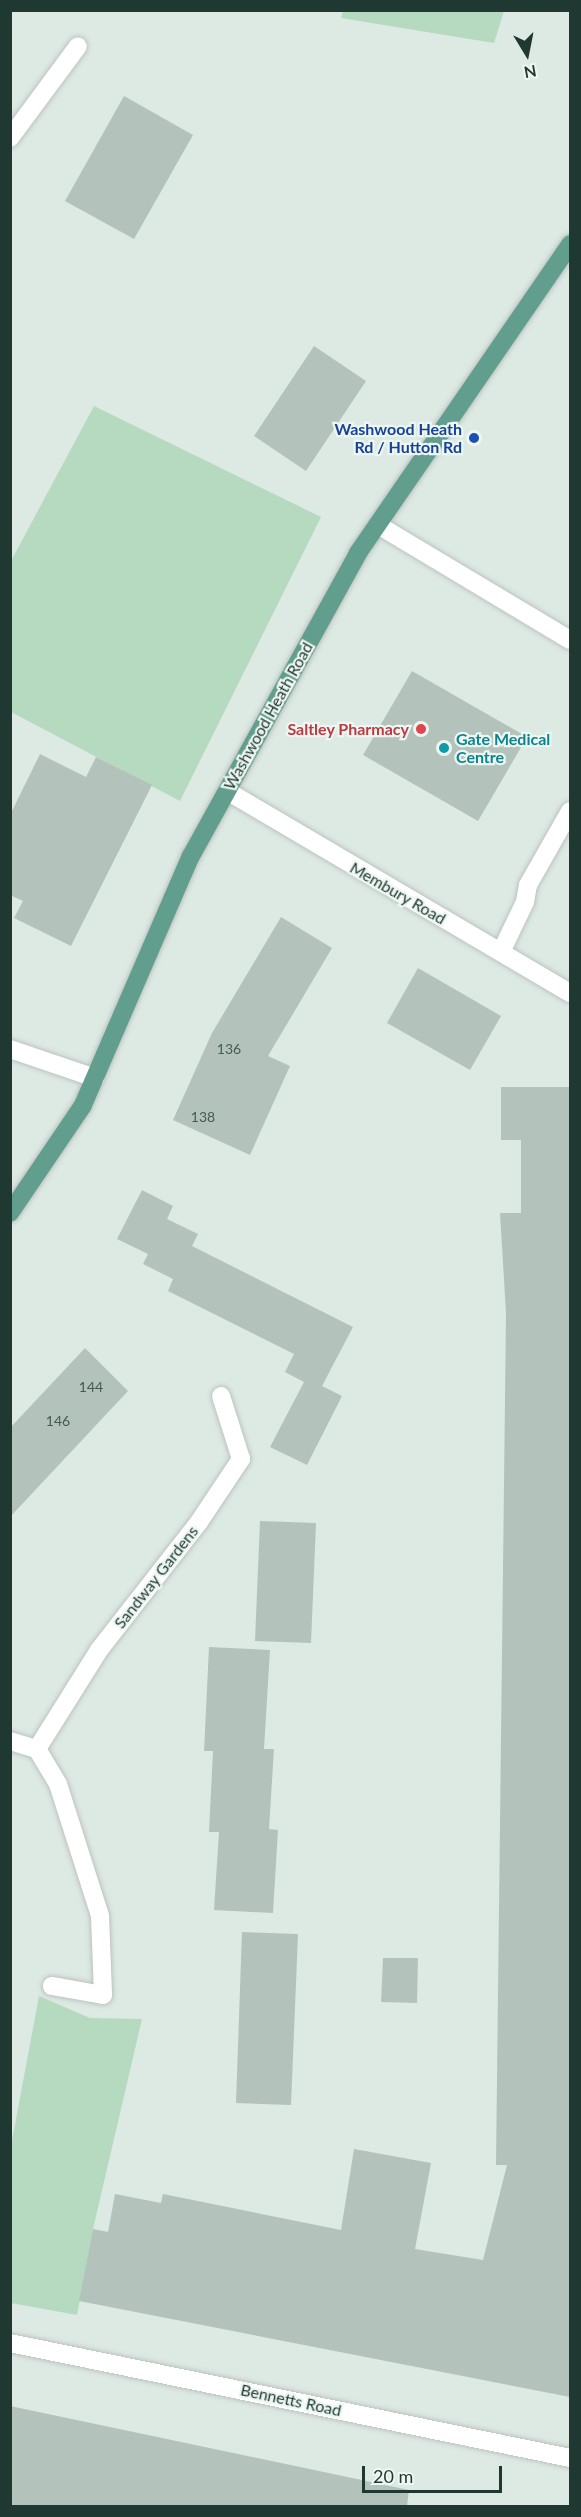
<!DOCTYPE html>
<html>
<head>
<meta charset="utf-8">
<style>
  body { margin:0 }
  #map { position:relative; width:581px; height:2517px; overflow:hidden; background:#dde9e3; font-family:Lato,sans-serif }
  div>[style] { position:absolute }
  .green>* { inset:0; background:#b6dabf }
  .building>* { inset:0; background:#b3c3bc }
  .roads { filter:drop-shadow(0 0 2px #bcc3c1) drop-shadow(0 0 2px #bcc3c1) }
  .minor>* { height:18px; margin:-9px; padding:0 9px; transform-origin:9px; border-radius:9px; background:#fff }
  .major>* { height:18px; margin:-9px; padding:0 9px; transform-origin:9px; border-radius:9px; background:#629e8d }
  .dots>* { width:16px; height:16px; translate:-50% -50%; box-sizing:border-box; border:3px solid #edf6f1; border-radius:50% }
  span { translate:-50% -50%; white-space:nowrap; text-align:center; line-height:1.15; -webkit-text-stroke:4.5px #edf6f1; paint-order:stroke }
  .number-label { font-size:14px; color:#445b54 }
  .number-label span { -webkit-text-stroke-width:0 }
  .transit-label { font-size:16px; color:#164399; font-weight:700 }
  .right { translate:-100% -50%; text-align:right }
  .street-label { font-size:16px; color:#1f3831 }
  .health-label { font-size:16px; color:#be3a42; font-weight:700 }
  .culture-label { font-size:16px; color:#0d838f; font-weight:700 }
  .left { translate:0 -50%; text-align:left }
  .frame { position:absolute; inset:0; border:12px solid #1f3831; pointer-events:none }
  .north { position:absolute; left:497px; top:24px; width:60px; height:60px; -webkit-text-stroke:4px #edf6f1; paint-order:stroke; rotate:170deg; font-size:16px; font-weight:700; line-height:24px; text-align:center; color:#1f3831 }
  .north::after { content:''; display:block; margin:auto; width:21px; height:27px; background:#1f3831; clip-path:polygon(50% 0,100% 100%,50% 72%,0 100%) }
  .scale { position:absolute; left:362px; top:2466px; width:140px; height:27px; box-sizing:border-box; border:3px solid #1f3831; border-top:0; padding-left:8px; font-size:18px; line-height:21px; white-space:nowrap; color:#1f3831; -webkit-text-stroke:4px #edf6f1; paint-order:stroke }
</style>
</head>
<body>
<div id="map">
  <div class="green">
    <i style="clip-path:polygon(343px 10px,504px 10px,504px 11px,494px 43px,341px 18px)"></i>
    <i style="clip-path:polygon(94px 406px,321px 517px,180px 801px,11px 712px,11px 561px)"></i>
    <i style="clip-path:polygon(39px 1996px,90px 2018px,142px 2019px,93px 2229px,77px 2315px,11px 2303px,11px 2146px)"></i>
  </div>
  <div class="building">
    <i style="clip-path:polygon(124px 96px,193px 135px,134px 239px,65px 201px)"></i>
    <i style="clip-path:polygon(314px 346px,366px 381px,306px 471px,254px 436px)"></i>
    <i style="clip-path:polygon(412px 671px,527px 737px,478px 821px,363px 755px)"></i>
    <i style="clip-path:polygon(40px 754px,86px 777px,96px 757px,152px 785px,71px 946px,14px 918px,23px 901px,10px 895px,10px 815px)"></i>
    <i style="clip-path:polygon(281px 917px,332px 948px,268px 1056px,290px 1066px,250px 1155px,173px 1120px,212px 1033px)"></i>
    <i style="clip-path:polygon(418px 968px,501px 1016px,470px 1070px,387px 1023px)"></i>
    <i style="clip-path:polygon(501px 1087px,570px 1087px,570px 2397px,79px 2301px,93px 2229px,108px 2232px,115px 2194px,161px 2203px,163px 2194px,341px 2230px,354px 2149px,431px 2163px,415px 2249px,483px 2260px,507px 2165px,496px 2165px,506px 1313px,500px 1213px,521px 1213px,521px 1140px,501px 1140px)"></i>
    <i style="clip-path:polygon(142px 1190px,173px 1206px,167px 1219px,198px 1234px,192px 1246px,353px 1327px,322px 1386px,342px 1396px,307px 1465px,270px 1447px,304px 1382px,285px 1372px,294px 1354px,168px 1291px,173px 1279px,143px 1264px,148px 1254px,117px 1239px)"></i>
    <i style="clip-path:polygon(85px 1348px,128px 1391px,10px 1517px,10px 1428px)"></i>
    <i style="clip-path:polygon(260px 1521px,316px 1523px,311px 1643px,255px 1641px)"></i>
    <i style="clip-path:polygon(209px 1647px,270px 1650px,264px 1749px,274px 1749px,269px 1829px,278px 1830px,273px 1913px,214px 1910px,219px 1832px,209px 1832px,213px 1751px,204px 1751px)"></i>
    <i style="clip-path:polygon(242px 1932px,298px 1934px,291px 2105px,236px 2103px)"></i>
    <i style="clip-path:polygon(383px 1958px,418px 1958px,417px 2003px,381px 2002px)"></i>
    <i style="clip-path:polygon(10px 2406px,409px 2490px,407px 2506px,10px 2506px)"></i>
  </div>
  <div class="roads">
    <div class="minor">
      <i style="left:10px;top:138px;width:114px;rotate:-53.5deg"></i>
      <i style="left:378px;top:525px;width:224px;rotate:30.9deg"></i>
      <i style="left:227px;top:791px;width:398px;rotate:30.5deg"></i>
      <i style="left:501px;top:952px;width:55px;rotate:-64.4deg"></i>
      <i style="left:525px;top:902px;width:17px;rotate:-80deg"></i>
      <i style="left:528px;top:885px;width:85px;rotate:-60.4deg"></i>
      <i style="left:10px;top:1049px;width:90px;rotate:18.8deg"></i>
      <i style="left:10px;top:1741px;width:28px;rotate:17deg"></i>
      <i style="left:37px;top:1749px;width:117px;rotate:-57.9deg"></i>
      <i style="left:99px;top:1650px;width:162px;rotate:-52deg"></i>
      <i style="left:199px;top:1522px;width:76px;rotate:-56.3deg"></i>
      <i style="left:241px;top:1459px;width:66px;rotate:-107.6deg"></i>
      <i style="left:37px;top:1749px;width:41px;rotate:59deg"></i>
      <i style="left:58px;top:1784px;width:139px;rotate:72.3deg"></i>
      <i style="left:100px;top:1916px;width:79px;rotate:87.8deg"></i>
      <i style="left:103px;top:1995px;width:52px;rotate:-170deg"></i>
      <i style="left:10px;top:2343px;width:572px;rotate:11.6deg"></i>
    </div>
    <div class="major">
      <i style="left:10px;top:1213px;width:130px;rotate:-55.9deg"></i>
      <i style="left:83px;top:1105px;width:271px;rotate:-66.6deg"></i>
      <i style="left:191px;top:856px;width:346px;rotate:-61.1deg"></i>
      <i style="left:358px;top:553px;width:375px;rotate:-55.5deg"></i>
    </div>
  </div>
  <div class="dots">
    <i style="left:474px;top:438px;background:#1a4fb4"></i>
    <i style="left:421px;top:729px;background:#e0444e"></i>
    <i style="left:444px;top:748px;background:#0f9aa8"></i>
  </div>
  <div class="number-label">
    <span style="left:229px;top:1049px">136</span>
    <span style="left:203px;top:1117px">138</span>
    <span style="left:91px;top:1387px">144</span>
    <span style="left:58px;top:1421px">146</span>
  </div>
  <div class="transit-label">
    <span class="right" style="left:462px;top:438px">Washwood Heath<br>Rd / Hutton Rd</span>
  </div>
  <div class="street-label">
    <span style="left:268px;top:716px;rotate:-61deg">Washwood Heath Road</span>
    <span style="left:398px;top:893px;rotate:30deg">Membury Road</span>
    <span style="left:156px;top:1577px;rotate:-52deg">Sandway Gardens</span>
    <span style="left:291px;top:2400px;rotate:12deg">Bennetts Road</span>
  </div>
  <div class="health-label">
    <span class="right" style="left:409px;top:729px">Saltley Pharmacy</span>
  </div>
  <div class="culture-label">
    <span class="left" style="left:456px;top:748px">Gate Medical<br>Centre</span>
  </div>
  <div class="frame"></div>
  <div class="north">N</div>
  <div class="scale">20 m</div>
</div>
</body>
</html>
